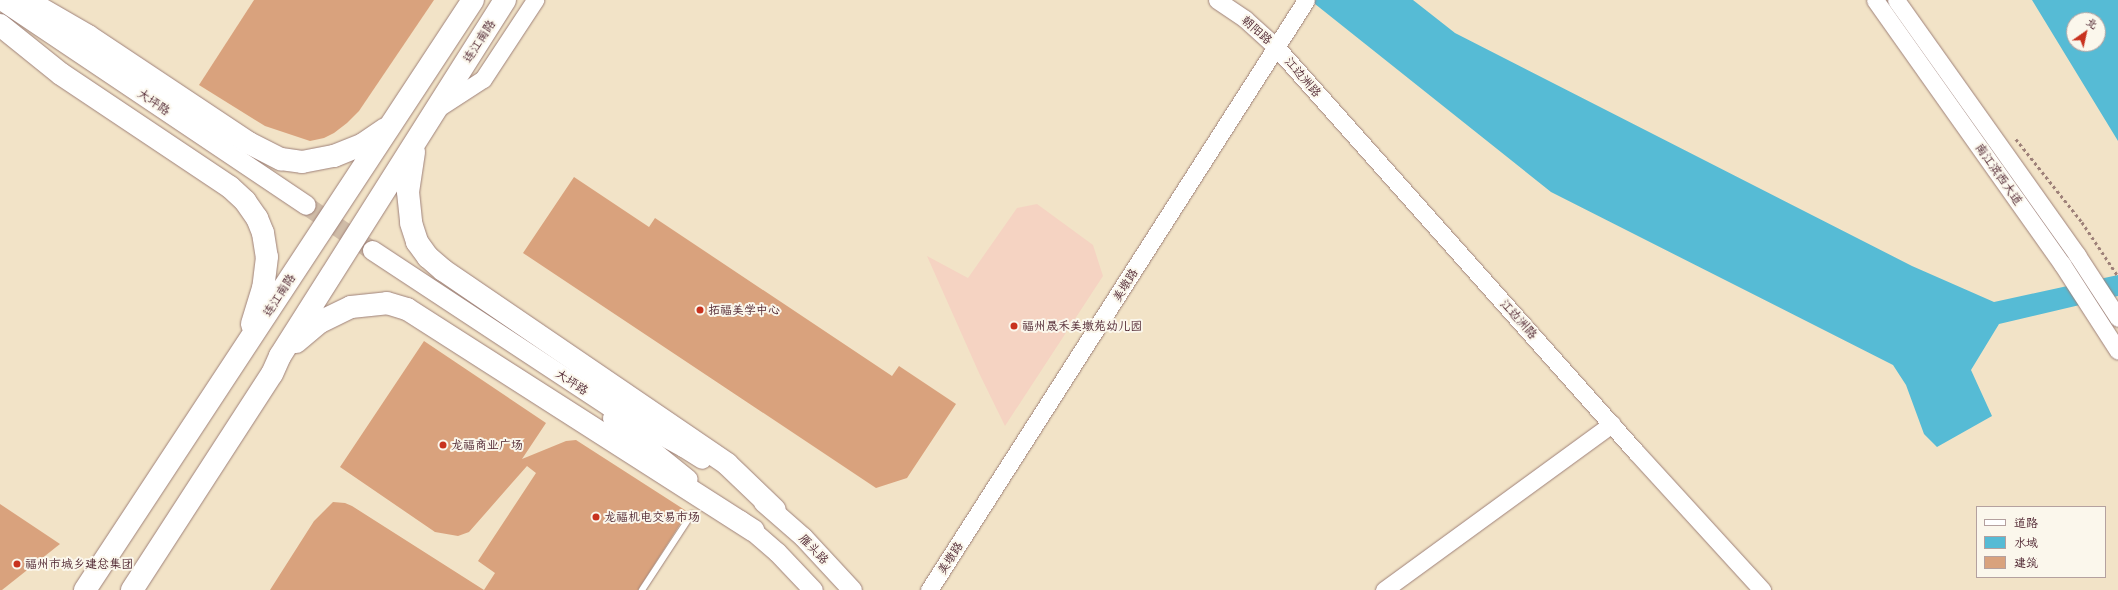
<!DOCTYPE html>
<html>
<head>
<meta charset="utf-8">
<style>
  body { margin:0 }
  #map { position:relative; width:2118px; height:590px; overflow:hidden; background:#f2e3c7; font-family:Delius,"LXGW WenKai TC",sans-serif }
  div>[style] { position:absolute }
  .built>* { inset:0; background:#f5d3c2 }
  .water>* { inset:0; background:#56bbd5 }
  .building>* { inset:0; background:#d9a27d }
  .primary-tunnel>* { height:19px; margin-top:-9.5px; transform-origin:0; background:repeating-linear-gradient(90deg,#d0bca8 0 19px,transparent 0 29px) }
  .path>* { height:2.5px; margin-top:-1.25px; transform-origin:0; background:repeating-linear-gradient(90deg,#9e8179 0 3px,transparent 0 6px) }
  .roads { filter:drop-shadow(0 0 1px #9e8179) drop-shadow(0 0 1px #9e8179) }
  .lane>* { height:6px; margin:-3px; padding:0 3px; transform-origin:3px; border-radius:3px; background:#fff }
  .secondary>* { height:17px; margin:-8.5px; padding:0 8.5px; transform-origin:8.5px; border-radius:8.5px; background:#fff }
  .primary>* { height:19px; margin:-9.5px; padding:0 9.5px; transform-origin:9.5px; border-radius:9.5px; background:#fff }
  .highway>* { height:22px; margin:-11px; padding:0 11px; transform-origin:11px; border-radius:11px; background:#fff }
  .dots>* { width:11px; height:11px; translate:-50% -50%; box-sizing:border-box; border:2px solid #fbf7ec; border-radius:50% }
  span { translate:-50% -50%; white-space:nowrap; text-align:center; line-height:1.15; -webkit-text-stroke:4px #fbf7ec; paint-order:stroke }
  .street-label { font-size:12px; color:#4a1f2b }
  .poi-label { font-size:12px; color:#4a1f2b }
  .left { translate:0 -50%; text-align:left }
  .legend { position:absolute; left:1976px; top:506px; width:130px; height:72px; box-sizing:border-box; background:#fbf7ec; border:1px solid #b4a19f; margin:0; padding:5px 7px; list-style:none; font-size:12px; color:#4a1f2b }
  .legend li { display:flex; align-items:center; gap:8px; height:20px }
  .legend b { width:20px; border:1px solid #b4a19f }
  .north { position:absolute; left:2066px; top:12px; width:40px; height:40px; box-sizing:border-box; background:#fbf7ec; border:1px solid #b4a19f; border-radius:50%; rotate:34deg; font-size:11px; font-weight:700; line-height:16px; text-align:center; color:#4a1f2b }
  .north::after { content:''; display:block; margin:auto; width:14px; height:18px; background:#c8321e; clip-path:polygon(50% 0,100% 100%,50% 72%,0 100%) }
</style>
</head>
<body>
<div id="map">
  <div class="built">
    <i style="clip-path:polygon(1037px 204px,1093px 245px,1103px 276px,1005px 426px,979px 373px,927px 256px,968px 278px,1017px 208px)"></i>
  </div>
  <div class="water">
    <i style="clip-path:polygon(1310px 0,1413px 0,1455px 33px,1912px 266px,1994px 302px,2118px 275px,2118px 296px,1999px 324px,1971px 370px,1992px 416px,1937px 447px,1924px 434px,1906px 385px,1893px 365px,1551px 192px)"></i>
    <i style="clip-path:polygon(evenodd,2032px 0,2118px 0,2118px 141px,2032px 0,2074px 20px,2098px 20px,2098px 44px,2074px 44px,2074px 20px)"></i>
  </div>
  <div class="building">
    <i style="clip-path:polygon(254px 0,434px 0,359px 111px,347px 123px,334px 133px,324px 138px,310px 141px,265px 126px,199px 85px)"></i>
    <i style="clip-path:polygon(574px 177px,649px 227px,655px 218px,892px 376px,899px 366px,956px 404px,907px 478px,876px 488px,523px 253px)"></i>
    <i style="clip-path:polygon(424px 341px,546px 423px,522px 459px,566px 441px,576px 440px,688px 512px,638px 590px,270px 590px,314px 521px,333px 502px,345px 503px,352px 506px,484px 590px,495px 573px,478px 561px,536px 473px,527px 466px,469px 532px,458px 536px,435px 532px,340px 467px)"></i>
    <i style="clip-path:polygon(0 504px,60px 544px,2px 590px,0 590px)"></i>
  </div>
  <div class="primary-tunnel">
    <i style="left:306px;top:205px;width:80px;rotate:34.3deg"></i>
  </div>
  <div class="path">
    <i style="left:2016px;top:139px;width:106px;rotate:51.5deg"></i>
    <i style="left:2082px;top:222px;width:65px;rotate:56.3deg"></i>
  </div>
  <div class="roads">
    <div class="lane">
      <i style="left:642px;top:590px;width:91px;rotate:-56.7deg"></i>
    </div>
    <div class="secondary">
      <i style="left:1217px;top:0;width:34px;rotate:34deg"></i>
      <i style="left:1245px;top:19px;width:42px;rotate:42.1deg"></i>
      <i style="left:1276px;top:47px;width:542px;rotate:48.37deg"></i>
      <i style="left:1636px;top:452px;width:187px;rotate:47.6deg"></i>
      <i style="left:1875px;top:0;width:324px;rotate:54.7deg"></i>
      <i style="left:2062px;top:264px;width:103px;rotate:57.2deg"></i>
      <i style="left:1896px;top:0;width:313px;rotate:54.6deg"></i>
      <i style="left:2077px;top:255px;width:75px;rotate:56.9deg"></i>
      <i style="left:440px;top:107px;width:51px;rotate:-33.1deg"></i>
      <i style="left:483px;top:79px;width:95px;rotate:-56.6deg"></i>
      <i style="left:929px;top:590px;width:700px;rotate:-57.42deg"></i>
      <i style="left:1384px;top:590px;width:282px;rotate:-36.1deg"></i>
    </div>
    <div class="primary">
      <i style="left:1px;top:0;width:367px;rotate:33.9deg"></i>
      <i style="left:372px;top:250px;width:285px;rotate:33.4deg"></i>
      <i style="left:610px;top:407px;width:83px;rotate:28.7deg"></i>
      <i style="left:683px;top:447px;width:22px;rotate:32deg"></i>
      <i style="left:612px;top:418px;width:97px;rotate:38.8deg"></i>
      <i style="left:763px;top:502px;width:53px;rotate:41.2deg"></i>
      <i style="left:803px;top:537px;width:72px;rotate:47.2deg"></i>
      <i style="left:740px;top:520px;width:49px;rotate:40.9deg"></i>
      <i style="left:777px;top:552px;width:52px;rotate:46.5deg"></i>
    </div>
    <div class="highway">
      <i style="left:26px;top:0;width:72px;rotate:30.1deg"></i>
      <i style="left:88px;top:36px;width:193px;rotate:33.6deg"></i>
      <i style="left:249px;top:143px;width:36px;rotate:27deg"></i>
      <i style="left:281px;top:159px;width:21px;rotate:8deg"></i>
      <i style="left:302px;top:162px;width:33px;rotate:-11deg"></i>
      <i style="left:334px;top:156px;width:31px;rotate:-22deg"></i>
      <i style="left:363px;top:144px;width:27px;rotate:-34deg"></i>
      <i style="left:0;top:25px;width:78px;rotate:38.8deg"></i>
      <i style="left:61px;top:74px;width:203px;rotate:33.8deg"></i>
      <i style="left:230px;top:187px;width:21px;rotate:43deg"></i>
      <i style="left:245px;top:201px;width:21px;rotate:55deg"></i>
      <i style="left:257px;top:218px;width:16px;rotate:68deg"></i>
      <i style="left:263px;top:233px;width:24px;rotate:81deg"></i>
      <i style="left:267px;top:257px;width:31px;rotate:97deg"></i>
      <i style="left:263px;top:288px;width:38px;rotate:107deg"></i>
      <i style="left:414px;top:152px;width:40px;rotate:98.5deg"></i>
      <i style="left:408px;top:192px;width:31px;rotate:84deg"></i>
      <i style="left:411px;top:223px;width:20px;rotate:72deg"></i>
      <i style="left:417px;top:242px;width:19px;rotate:54deg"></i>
      <i style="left:428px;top:257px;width:20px;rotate:41deg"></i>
      <i style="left:443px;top:270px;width:344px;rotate:34.3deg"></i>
      <i style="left:727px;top:464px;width:66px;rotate:43.8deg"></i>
      <i style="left:296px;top:342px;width:31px;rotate:-40deg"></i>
      <i style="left:320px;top:322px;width:34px;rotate:-26deg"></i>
      <i style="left:351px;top:307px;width:36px;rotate:-6deg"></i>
      <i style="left:387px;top:303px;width:21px;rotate:17deg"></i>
      <i style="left:407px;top:309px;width:411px;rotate:32.6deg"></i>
      <i style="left:85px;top:590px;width:706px;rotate:-56.67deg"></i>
      <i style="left:132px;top:590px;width:257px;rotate:-57.1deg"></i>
      <i style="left:272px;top:374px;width:20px;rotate:-66deg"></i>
      <i style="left:280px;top:356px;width:421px;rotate:-57.7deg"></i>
    </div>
  </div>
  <div class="dots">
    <i style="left:700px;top:310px;background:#c8321e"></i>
    <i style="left:1014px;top:326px;background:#c8321e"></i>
    <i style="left:443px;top:445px;background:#c8321e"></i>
    <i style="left:596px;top:517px;background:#c8321e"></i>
    <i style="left:17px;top:564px;background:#c8321e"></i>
  </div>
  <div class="street-label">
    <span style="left:1257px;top:30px;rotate:41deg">朝阳路</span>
    <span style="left:479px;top:41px;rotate:-57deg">连江南路</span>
    <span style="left:1303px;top:77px;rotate:49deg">江边洲路</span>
    <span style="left:154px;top:102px;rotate:34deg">大坪路</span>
    <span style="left:1999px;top:174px;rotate:55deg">南江滨西大道</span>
    <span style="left:1125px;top:285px;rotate:-58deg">美墩路</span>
    <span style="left:279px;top:295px;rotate:-57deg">连江南路</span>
    <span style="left:1519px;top:319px;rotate:48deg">江边洲路</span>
    <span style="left:572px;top:382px;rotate:33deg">大坪路</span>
    <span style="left:814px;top:549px;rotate:46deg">雁头路</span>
    <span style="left:950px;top:558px;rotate:-57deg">美墩路</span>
  </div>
  <div class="poi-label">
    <span class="left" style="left:708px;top:310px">拓福美学中心</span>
    <span class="left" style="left:1022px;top:326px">福州晟禾美墩苑幼儿园</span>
    <span class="left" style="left:451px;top:445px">龙福商业广场</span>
    <span class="left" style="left:604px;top:517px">龙福机电交易市场</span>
    <span class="left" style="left:25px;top:564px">福州市城乡建总集团</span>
  </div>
  <ul class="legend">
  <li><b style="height:5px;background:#fff"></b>道路</li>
  <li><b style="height:11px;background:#56bbd5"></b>水域</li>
  <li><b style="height:11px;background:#d9a27d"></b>建筑</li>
  </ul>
  <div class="north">北</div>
</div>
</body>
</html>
